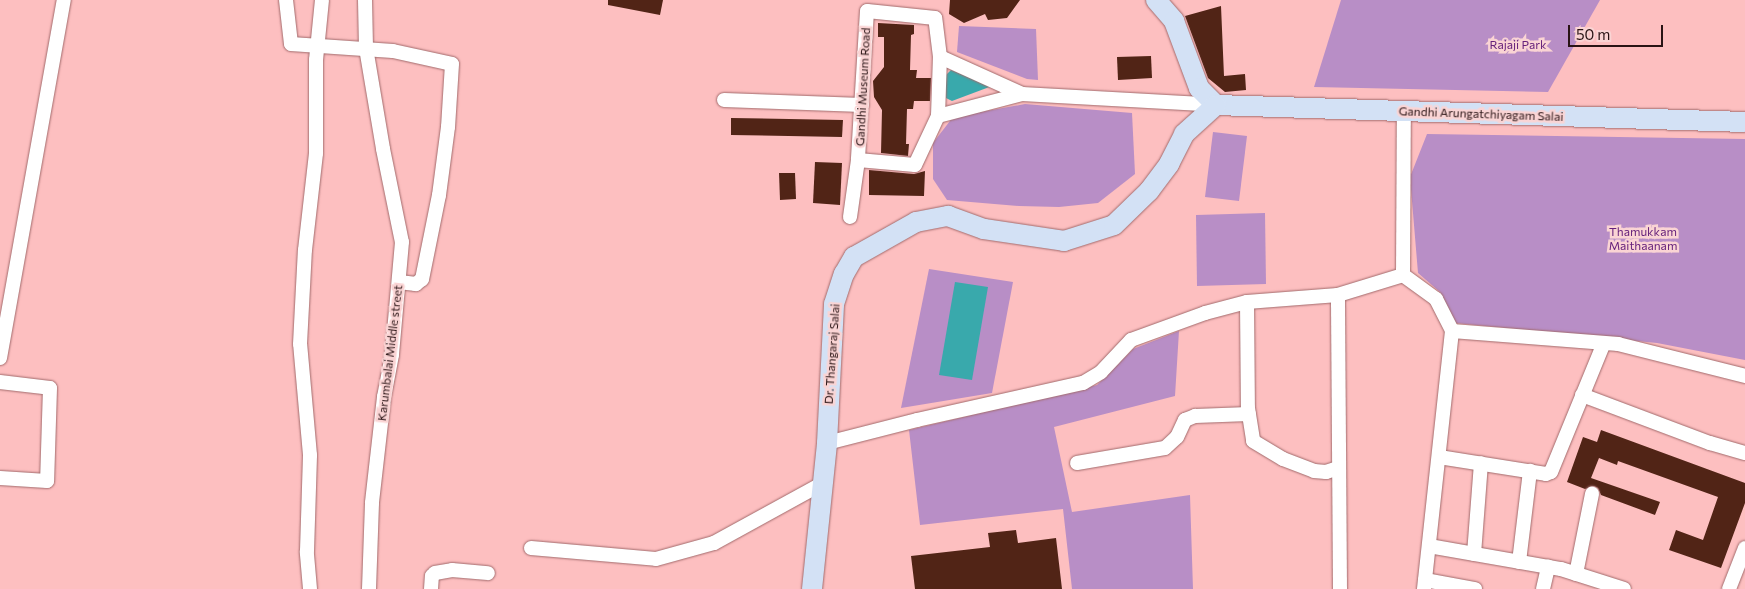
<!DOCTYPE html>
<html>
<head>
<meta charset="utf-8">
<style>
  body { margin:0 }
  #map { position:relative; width:1745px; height:589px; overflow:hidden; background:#fdbfc0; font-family:Commissioner,sans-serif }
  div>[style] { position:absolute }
  .green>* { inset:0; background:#b88ec6 }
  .water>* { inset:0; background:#39a9ac }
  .building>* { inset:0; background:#512416 }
  .roads { filter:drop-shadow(0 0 1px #a26b6c) drop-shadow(0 0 1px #a26b6c) }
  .street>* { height:14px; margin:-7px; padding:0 7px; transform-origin:7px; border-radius:7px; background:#fff }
  .secondary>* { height:20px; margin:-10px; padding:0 10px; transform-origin:10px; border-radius:10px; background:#d3e1f5 }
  span { translate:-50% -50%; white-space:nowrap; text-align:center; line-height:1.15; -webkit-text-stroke:5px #fad4d4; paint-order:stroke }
  .park-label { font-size:12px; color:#66217b }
  .street-label { font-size:12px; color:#291314 }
  .scale { position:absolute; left:1568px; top:25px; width:95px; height:22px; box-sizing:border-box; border:2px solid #291314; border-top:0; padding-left:6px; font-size:15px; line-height:18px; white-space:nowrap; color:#291314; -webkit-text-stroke:4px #fad4d4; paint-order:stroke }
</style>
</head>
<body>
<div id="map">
  <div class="green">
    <i style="clip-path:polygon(1341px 0,1600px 0,1548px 92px,1314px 87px)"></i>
    <i style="clip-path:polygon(959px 26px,1036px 29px,1038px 80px,1027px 79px,957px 52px)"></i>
    <i style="clip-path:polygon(1025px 104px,1132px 113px,1135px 174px,1098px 203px,1059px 207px,1019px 206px,947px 200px,933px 179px,933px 143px,953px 117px)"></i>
    <i style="clip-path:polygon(1213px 132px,1247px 136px,1239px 201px,1205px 197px)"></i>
    <i style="clip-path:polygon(1427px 134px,1745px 139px,1745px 360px,1657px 343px,1455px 323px,1440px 292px,1418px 273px,1410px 177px)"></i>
    <i style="clip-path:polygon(1265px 213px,1266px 284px,1197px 286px,1196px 215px)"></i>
    <i style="clip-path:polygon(929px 269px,1013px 282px,992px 393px,901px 408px)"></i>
    <i style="clip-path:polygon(1179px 331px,1175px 396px,1054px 427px,1072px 512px,1190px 495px,1193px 589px,1072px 589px,1063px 509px,920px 525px,909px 430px,1097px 385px,1133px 349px)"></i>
  </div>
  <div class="water">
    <i style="clip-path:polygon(951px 70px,992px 86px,952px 101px,946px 98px,946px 75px)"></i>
    <i style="clip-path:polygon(955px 282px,988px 287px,972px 380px,939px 375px)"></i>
  </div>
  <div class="building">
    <i style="clip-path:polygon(608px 0,663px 0,660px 15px,608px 5px)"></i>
    <i style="clip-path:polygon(950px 0,1020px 0,1007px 18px,988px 20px,985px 14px,964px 23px,949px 14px)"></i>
    <i style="clip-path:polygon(1221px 6px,1224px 76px,1245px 74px,1246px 90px,1225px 92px,1208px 78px,1185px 16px)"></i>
    <i style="clip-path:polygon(878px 23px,914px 25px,914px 34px,911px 35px,910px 70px,917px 70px,916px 78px,931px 78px,930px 101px,914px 101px,913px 109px,907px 109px,906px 144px,909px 144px,908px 156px,881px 153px,882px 110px,874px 97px,873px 81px,884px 67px,884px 37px,878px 37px)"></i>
    <i style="clip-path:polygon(1151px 56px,1152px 78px,1118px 80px,1117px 57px)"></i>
    <i style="clip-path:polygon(731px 118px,843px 120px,842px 137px,731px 135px)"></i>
    <i style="clip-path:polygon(815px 162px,842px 163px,840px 205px,813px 203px)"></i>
    <i style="clip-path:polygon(869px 170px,914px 174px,925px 171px,924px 196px,869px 195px)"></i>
    <i style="clip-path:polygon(779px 173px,795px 173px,796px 199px,780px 200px)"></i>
    <i style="clip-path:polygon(1601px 430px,1745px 483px,1745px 503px,1721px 568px,1669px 550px,1676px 530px,1703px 540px,1718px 497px,1618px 461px,1617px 465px,1599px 458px,1591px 478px,1660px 502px,1655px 515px,1601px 495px,1598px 488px,1594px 486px,1585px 489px,1567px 482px,1583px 437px,1597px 442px)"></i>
    <i style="clip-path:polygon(1016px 530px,1018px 543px,1056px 538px,1062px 589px,915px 589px,911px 556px,990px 547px,988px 533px)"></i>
  </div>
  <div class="roads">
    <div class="street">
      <i style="left:286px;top:0;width:44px;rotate:83.5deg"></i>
      <i style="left:291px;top:44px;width:102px;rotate:3.9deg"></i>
      <i style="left:393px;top:51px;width:60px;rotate:12.4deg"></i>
      <i style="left:452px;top:64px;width:63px;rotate:93.6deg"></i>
      <i style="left:448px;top:127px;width:69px;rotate:97.5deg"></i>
      <i style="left:439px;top:195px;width:86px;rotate:101.4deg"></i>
      <i style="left:422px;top:279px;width:8px;rotate:140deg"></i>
      <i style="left:416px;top:284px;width:17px;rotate:-173deg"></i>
      <i style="left:365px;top:0;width:48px;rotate:88.8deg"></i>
      <i style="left:366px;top:48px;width:102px;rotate:80.4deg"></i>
      <i style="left:383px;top:149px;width:95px;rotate:78.5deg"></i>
      <i style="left:402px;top:242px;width:113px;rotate:95.1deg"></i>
      <i style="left:392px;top:355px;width:43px;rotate:100.8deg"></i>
      <i style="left:384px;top:397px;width:107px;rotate:96.5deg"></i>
      <i style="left:372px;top:503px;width:86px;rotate:92deg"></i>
      <i style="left:1022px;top:94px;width:194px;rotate:3.2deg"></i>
      <i style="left:724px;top:100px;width:138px;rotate:2.1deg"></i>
      <i style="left:938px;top:116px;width:59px;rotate:-88.1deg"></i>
      <i style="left:940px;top:57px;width:39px;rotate:-97deg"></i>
      <i style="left:935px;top:18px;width:68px;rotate:-174.1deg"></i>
      <i style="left:867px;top:11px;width:149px;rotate:93.5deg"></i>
      <i style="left:858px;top:160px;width:57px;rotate:5deg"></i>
      <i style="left:915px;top:165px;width:54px;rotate:-64.9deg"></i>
      <i style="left:938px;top:116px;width:87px;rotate:-14.7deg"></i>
      <i style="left:1022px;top:94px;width:90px;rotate:-155.7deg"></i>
      <i style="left:850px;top:217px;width:58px;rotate:-82deg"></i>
      <i style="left:1403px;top:275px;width:41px;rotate:36deg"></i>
      <i style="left:1436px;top:299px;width:36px;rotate:63deg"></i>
      <i style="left:1452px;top:331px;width:260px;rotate:96.2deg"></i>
      <i style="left:1247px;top:302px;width:106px;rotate:89.5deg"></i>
      <i style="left:1248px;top:408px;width:33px;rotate:81deg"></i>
      <i style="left:1253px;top:441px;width:35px;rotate:31deg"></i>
      <i style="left:1283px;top:459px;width:33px;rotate:21deg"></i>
      <i style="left:1314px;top:471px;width:12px;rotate:5deg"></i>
      <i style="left:1326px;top:472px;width:13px;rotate:-18deg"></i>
      <i style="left:1452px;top:331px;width:167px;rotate:4.5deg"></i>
      <i style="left:1618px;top:344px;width:131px;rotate:14.1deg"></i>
      <i style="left:0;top:358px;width:364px;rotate:-79.9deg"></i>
      <i style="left:0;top:382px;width:50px;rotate:6.8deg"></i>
      <i style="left:50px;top:388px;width:93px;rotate:91.8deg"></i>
      <i style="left:47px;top:481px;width:47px;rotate:-176.3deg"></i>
      <i style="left:1582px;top:395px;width:137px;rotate:20.6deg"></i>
      <i style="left:1710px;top:443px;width:36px;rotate:16deg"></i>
      <i style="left:827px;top:443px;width:93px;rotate:-14.3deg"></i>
      <i style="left:917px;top:420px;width:170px;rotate:-12.6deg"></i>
      <i style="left:1083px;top:383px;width:21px;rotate:-31deg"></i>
      <i style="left:1101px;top:372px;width:44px;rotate:-46.8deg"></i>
      <i style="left:1131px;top:340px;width:79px;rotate:-20deg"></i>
      <i style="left:1205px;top:313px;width:43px;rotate:-14.7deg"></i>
      <i style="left:1247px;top:302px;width:91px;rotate:-4.4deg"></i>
      <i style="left:1439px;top:457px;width:108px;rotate:9deg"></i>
      <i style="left:1546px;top:474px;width:5px;rotate:-22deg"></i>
      <i style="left:1551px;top:472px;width:139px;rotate:-67.7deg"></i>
      <i style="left:1077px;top:463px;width:89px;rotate:-9.7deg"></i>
      <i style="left:1165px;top:448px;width:16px;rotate:-43deg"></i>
      <i style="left:1177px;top:437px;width:19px;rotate:-65deg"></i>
      <i style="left:1185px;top:420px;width:11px;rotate:-22deg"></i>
      <i style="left:1195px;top:416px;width:54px;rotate:-2.1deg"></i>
      <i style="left:1429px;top:546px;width:134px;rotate:9.9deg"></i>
      <i style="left:1561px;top:569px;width:66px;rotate:17.6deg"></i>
      <i style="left:531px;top:548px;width:125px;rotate:5deg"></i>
      <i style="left:656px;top:559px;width:60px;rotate:-15.4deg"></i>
      <i style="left:714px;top:543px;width:124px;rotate:-28.8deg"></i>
      <i style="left:1474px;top:554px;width:91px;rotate:-85.6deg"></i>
      <i style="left:1519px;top:562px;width:92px;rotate:-83.1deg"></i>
      <i style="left:1576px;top:574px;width:82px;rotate:-78.7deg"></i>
      <i style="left:1425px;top:580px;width:51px;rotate:10.2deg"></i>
      <i style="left:310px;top:589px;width:38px;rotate:-95deg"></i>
      <i style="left:307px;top:551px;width:96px;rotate:-88.2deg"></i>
      <i style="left:310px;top:455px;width:111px;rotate:-95.1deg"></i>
      <i style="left:300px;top:344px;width:94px;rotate:-87deg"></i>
      <i style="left:305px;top:250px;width:98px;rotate:-83.5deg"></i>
      <i style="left:316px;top:153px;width:93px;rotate:-90deg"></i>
      <i style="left:316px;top:60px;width:60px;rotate:-84.3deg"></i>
      <i style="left:431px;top:589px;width:13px;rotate:-86deg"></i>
      <i style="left:432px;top:576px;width:4px;rotate:-45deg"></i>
      <i style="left:435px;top:573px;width:17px;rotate:-10deg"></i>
      <i style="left:452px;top:570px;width:36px;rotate:5deg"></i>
      <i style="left:1340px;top:589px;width:294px;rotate:-90.4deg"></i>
      <i style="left:1338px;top:295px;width:68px;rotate:-17.1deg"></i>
      <i style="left:1403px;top:275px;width:164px;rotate:-89.7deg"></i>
      <i style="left:1543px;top:589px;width:23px;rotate:-77deg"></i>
      <i style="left:1729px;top:589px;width:44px;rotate:-68.7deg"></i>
    </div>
    <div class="secondary">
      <i style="left:1156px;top:0;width:28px;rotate:49deg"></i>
      <i style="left:1174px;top:21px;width:72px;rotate:69.5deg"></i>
      <i style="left:1199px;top:88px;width:24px;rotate:45deg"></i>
      <i style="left:1216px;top:105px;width:529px;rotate:1.84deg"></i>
      <i style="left:812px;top:589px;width:147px;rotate:-84.1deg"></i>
      <i style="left:827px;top:443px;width:139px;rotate:-87.1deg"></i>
      <i style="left:834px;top:304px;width:32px;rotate:-72deg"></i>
      <i style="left:844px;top:274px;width:20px;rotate:-60deg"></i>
      <i style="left:854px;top:257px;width:71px;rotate:-29.4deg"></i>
      <i style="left:916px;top:222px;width:33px;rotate:-11deg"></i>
      <i style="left:948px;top:216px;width:38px;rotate:20deg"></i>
      <i style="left:984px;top:229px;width:81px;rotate:8.5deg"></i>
      <i style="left:1064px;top:241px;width:52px;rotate:-17.7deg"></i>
      <i style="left:1114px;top:225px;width:49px;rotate:-44.2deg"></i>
      <i style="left:1149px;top:191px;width:34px;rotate:-53deg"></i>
      <i style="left:1169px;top:164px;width:34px;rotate:-63deg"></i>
      <i style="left:1184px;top:134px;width:43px;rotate:-42.2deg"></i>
    </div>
  </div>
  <div class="park-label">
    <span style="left:1518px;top:45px">Rajaji Park</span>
    <span style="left:1643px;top:239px">Thamukkam<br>Maithaanam</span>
  </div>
  <div class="street-label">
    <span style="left:863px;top:87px;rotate:-87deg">Gandhi Museum Road</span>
    <span style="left:1481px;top:114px;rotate:2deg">Gandhi Arungatchiyagam Salai</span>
    <span style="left:390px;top:353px;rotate:-83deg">Karumbalai Middle street</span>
    <span style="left:832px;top:354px;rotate:-86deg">Dr. Thangaraj Salai</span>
  </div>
  <div class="scale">50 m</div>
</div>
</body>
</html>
